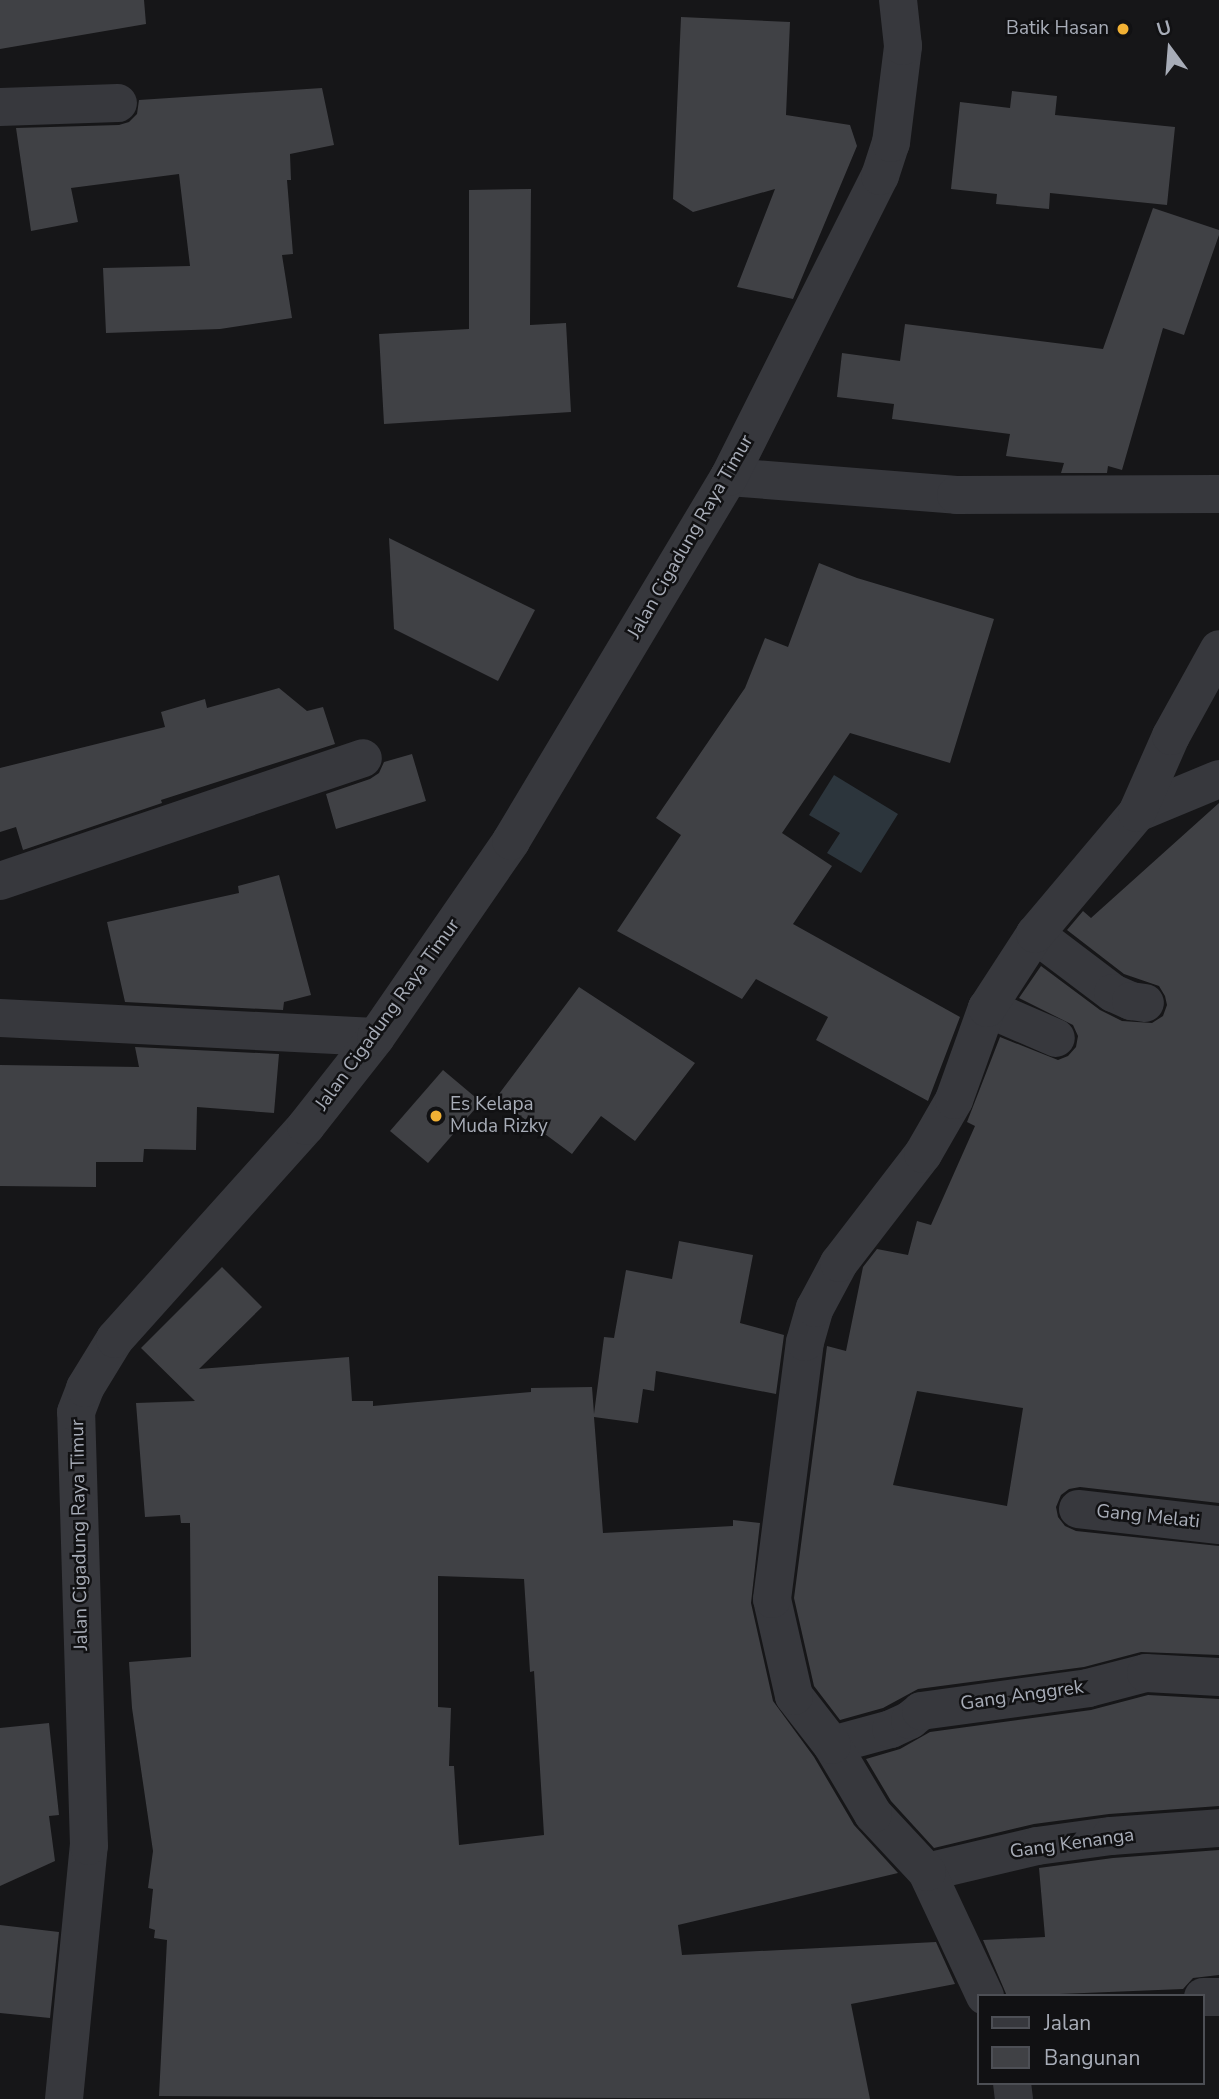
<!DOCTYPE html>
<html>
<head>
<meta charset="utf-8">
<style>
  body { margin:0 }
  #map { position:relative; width:1219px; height:2099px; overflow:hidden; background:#161618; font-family:"Nunito Sans",sans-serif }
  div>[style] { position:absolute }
  .water>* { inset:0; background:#2c353c }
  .building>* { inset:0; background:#404145 }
  .minor>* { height:38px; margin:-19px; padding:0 19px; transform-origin:19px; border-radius:19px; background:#37383d }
  .dots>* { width:19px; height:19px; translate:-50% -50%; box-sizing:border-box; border:4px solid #111113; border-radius:50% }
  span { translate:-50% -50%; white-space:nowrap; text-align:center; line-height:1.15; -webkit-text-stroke:5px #111113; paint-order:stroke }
  .poi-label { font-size:19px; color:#a8adb8 }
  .right { translate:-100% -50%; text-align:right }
  .left { translate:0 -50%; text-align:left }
  .street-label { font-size:19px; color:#a8adb8 }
  .legend { position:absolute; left:977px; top:1994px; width:228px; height:91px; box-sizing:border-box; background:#111113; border:2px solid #4d4f55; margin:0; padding:9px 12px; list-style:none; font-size:21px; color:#a8adb8 }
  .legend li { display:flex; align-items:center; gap:14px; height:35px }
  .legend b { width:35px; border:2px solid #4d4f55 }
  .north { position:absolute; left:1135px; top:14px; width:70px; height:70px; -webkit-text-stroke:5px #111113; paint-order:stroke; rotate:344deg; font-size:19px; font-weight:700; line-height:28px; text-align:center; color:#a8adb8 }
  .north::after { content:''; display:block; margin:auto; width:24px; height:32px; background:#a8adb8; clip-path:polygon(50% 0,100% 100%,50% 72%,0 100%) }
</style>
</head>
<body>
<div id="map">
  <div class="water">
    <i style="clip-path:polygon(834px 775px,898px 814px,861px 873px,827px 853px,840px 833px,809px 815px)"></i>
  </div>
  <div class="building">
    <i style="clip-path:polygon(0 0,144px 0,146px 24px,0 49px)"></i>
    <i style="clip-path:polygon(681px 17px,790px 22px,786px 115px,850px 125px,857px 146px,793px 299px,737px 287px,775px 189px,693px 212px,673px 199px)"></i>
    <i style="clip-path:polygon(322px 88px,334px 145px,290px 154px,291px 180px,287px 180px,293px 254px,282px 255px,292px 318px,220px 329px,106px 333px,103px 268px,190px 266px,179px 174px,71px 188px,78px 222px,31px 231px,16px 128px,119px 125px,129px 122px,137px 114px,139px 100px)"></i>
    <i style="clip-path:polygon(1012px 91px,1057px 96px,1055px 115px,1175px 127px,1167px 205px,1050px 193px,1049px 209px,996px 204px,997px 194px,951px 189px,960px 102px,1010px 108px)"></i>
    <i style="clip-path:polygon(531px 189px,530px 325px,566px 323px,571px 412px,384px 424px,379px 334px,469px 329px,469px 190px)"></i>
    <i style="clip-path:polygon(1153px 208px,1219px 230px,1219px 235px,1184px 335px,1163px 328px,1122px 470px,1108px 466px,1107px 473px,1061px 473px,1064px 463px,1006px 456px,1010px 434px,892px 419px,894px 404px,837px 397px,842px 353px,900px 361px,905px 324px,1103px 349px)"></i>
    <i style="clip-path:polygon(389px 538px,535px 610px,498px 681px,394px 629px)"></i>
    <i style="clip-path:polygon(819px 563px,857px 578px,994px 619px,950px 763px,850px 733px,782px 833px,832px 866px,793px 924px,960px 1017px,928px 1101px,816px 1040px,828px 1017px,756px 979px,742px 999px,617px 931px,681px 835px,656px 818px,745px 688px,765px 638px,788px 647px)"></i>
    <i style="clip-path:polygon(279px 688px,307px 711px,323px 707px,335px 744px,161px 800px,162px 803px,23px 850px,16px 827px,0 832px,0 768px,165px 727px,161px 712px,205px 699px,207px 708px)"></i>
    <i style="clip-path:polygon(412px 754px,426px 801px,336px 829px,326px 794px,370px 779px,379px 773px,384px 762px)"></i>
    <i style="clip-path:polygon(evenodd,1219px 803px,1219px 1503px,1080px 1487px,1069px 1489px,1061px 1495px,1056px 1507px,1058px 1517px,1065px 1526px,1076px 1531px,1219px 1546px,1219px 1655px,1141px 1652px,1084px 1667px,918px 1689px,883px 1708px,840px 1720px,814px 1686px,794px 1598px,827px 1346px,846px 1351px,863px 1267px,877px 1249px,908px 1255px,917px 1221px,931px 1225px,975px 1126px,967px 1122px,1000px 1037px,1058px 1060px,1068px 1056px,1076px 1047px,1078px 1036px,1073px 1025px,1019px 998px,1041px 966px,1100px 1010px,1122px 1021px,1152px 1023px,1163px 1016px,1167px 1005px,1165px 996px,1159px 986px,1124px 974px,1067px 930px,1083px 911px,1091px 918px,1219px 803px,917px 1391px,1023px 1408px,1007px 1506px,893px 1485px,917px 1391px)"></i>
    <i style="clip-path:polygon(279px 875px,311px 995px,284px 1002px,283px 1010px,125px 1002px,107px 922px,239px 893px,238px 886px)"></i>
    <i style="clip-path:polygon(579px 987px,695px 1063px,635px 1141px,601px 1116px,572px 1154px,496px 1098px)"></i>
    <i style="clip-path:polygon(135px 1047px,279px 1054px,274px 1113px,197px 1107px,196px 1150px,144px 1149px,143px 1162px,96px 1162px,96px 1187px,0 1186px,0 1065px,139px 1067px)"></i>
    <i style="clip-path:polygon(443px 1070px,481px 1102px,428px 1163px,390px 1131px)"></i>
    <i style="clip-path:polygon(evenodd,679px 1241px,753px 1255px,740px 1323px,784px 1335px,776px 1394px,656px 1371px,654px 1391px,643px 1389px,638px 1423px,594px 1417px,603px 1533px,733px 1526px,733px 1520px,760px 1523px,751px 1603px,773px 1701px,814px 1757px,854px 1825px,898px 1873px,678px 1925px,682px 1955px,936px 1942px,955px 1984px,851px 2004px,870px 2099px,159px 2096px,167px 1940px,154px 1938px,155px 1930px,149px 1928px,153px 1889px,148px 1888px,153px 1851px,132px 1708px,129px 1662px,191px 1657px,190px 1523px,181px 1523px,180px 1515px,145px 1517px,136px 1403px,195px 1401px,141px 1348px,222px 1267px,262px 1307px,199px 1369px,349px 1357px,352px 1401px,373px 1401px,373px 1406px,531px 1392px,531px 1388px,592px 1387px,594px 1414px,604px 1337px,614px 1338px,626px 1270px,672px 1279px,679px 1241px,438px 1576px,524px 1579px,530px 1672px,534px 1671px,544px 1835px,459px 1845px,454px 1766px,449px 1766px,451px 1708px,438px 1707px,438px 1576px)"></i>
    <i style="clip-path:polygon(1148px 1695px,1219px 1699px,1219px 1806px,1109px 1814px,1034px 1824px,934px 1848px,891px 1801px,866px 1759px,900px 1749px,930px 1732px,1091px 1710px)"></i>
    <i style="clip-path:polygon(49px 1723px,59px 1815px,49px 1816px,55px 1861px,0 1886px,0 1728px)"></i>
    <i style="clip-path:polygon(1219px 1850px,1219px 1975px,1193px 1978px,1183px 1989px,1007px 1996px,983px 1940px,1045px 1937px,1039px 1868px,1113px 1858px)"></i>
    <i style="clip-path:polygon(0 1925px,59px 1932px,50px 2018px,0 2013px)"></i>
  </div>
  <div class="minor">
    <i style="left:0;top:107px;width:118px;rotate:-1.9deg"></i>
    <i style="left:729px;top:477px;width:228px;rotate:4.5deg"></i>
    <i style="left:956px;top:495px;width:263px;rotate:-0.2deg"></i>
    <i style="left:1137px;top:813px;width:89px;rotate:-22.5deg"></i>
    <i style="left:0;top:881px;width:383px;rotate:-18.7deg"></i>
    <i style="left:1035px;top:934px;width:98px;rotate:37.1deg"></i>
    <i style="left:1113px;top:993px;width:20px;rotate:24deg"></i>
    <i style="left:1131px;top:1001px;width:14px;rotate:8deg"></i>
    <i style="left:987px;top:1008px;width:75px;rotate:23.5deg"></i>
    <i style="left:0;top:1018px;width:376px;rotate:2.9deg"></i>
    <i style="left:1078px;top:1509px;width:142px;rotate:6.5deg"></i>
    <i style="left:832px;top:1745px;width:61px;rotate:-15.2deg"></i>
    <i style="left:891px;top:1729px;width:21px;rotate:-25deg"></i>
    <i style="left:910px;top:1720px;width:14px;rotate:-39deg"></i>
    <i style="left:921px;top:1711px;width:169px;rotate:-7.8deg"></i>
    <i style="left:1088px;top:1688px;width:60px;rotate:-14.5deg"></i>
    <i style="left:1146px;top:1673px;width:73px;rotate:3.1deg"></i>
    <i style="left:927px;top:1872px;width:113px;rotate:-13.3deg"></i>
    <i style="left:1037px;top:1846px;width:75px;rotate:-7.7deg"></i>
    <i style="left:1111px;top:1836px;width:108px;rotate:-4.2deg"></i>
    <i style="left:985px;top:1996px;width:137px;rotate:-115.1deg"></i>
    <i style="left:927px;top:1872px;width:79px;rotate:-133deg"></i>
    <i style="left:873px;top:1814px;width:80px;rotate:-120.7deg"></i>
    <i style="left:832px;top:1745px;width:62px;rotate:-127.8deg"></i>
    <i style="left:794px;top:1696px;width:99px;rotate:-102.8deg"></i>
    <i style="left:772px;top:1599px;width:259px;rotate:-82.7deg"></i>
    <i style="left:805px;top:1342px;width:35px;rotate:-74deg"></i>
    <i style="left:815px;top:1308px;width:51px;rotate:-61.9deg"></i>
    <i style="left:839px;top:1263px;width:138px;rotate:-52.4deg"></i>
    <i style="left:923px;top:1154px;width:62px;rotate:-60.1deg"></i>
    <i style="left:954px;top:1100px;width:98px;rotate:-70.3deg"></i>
    <i style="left:987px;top:1008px;width:88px;rotate:-57deg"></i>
    <i style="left:1035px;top:934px;width:158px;rotate:-49.9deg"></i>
    <i style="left:1137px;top:813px;width:84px;rotate:-66.2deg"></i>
    <i style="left:1171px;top:736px;width:99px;rotate:-61.1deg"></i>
    <i style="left:1203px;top:1997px;width:16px"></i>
    <i style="left:1012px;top:2083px;width:16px;rotate:83deg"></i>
    <i style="left:64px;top:2099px;width:254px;rotate:-84.4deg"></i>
    <i style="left:89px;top:1846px;width:434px;rotate:-91.7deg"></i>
    <i style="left:76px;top:1412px;width:26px;rotate:-69deg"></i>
    <i style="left:85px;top:1388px;width:57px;rotate:-58.5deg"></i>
    <i style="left:115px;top:1339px;width:286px;rotate:-48.1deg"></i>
    <i style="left:306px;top:1126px;width:113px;rotate:-51.8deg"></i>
    <i style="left:376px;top:1037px;width:238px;rotate:-55.4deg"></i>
    <i style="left:511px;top:841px;width:424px;rotate:-59.1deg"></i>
    <i style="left:729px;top:477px;width:337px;rotate:-63.4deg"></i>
    <i style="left:880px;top:176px;width:35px;rotate:-72deg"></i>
    <i style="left:891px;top:143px;width:98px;rotate:-82.9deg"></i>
    <i style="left:903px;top:46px;width:46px;rotate:-96.2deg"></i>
  </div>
  <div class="dots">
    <i style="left:1123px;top:29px;background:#f2b134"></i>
    <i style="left:436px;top:1116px;background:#f2b134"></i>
  </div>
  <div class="poi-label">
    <span class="right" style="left:1109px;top:29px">Batik Hasan</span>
    <span class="left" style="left:450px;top:1116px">Es Kelapa<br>Muda Rizky</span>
  </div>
  <div class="street-label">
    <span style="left:691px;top:537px;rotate:-60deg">Jalan Cigadung Raya Timur</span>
    <span style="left:388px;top:1015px;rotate:-54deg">Jalan Cigadung Raya Timur</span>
    <span style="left:1148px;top:1517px;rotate:6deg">Gang Melati</span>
    <span style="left:80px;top:1535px;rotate:-91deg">Jalan Cigadung Raya Timur</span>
    <span style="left:1022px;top:1696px;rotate:-8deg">Gang Anggrek</span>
    <span style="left:1072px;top:1844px;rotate:-8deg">Gang Kenanga</span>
  </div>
  <ul class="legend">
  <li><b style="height:9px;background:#37383d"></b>Jalan</li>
  <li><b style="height:19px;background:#404145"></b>Bangunan</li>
  </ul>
  <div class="north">U</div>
</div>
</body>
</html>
